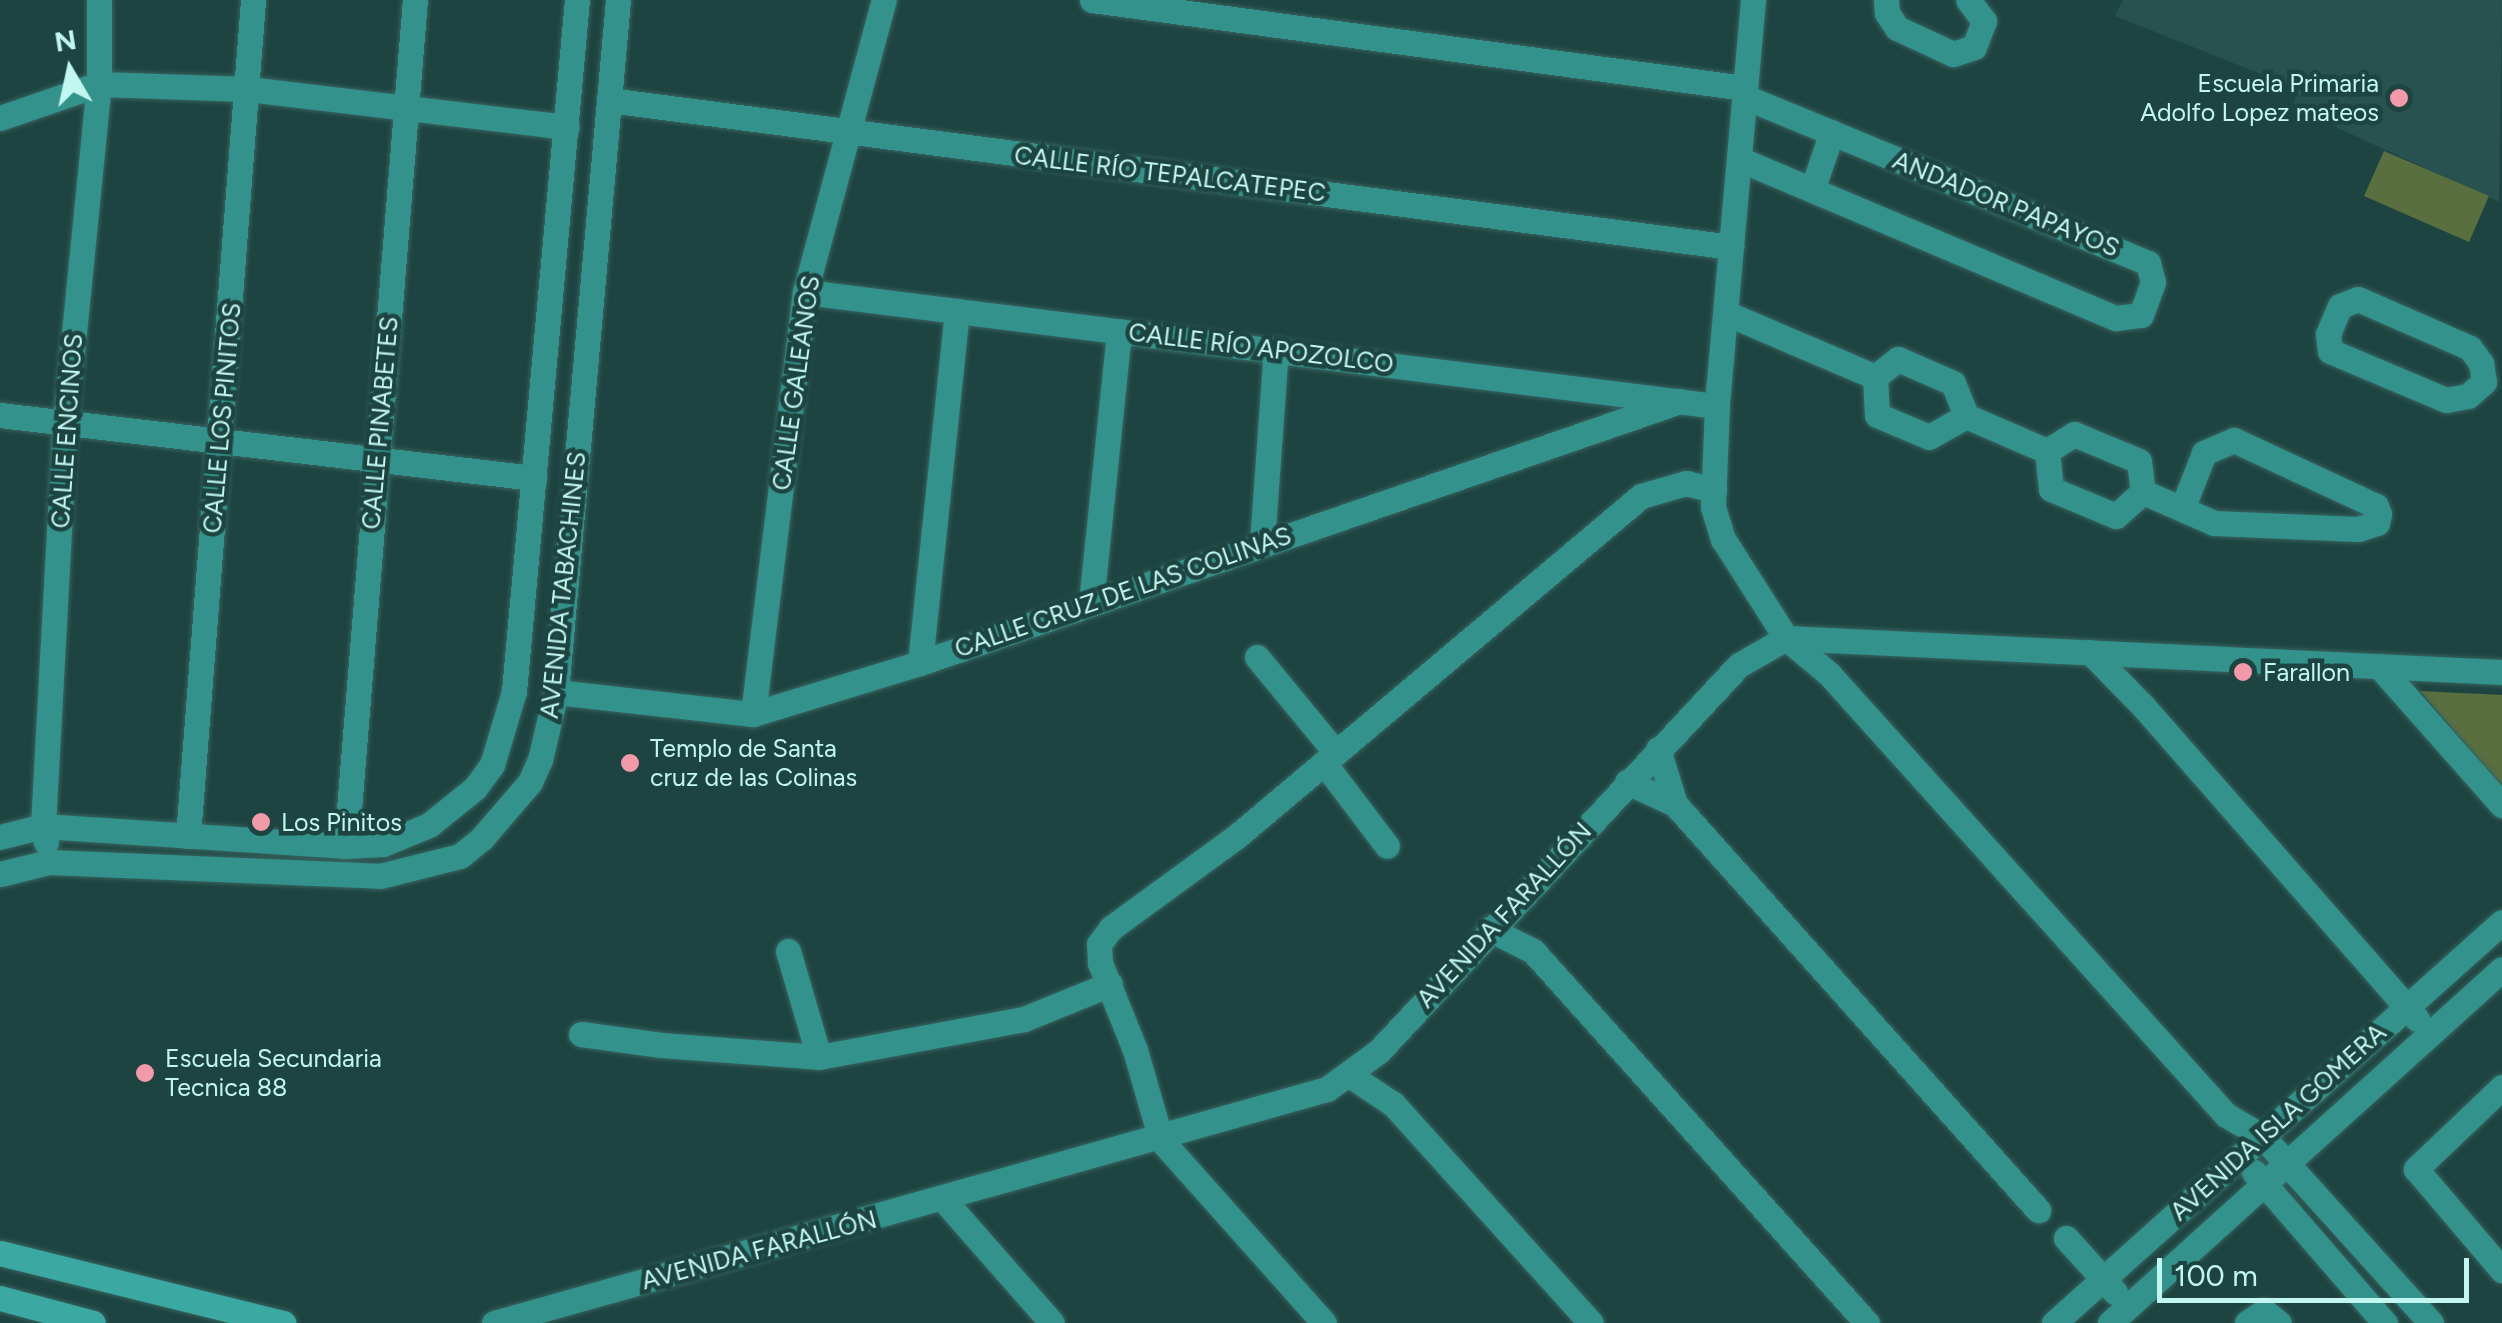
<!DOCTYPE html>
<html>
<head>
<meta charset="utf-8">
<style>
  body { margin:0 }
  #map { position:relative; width:2502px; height:1323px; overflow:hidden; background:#1e4441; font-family:Figtree,sans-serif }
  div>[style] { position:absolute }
  .built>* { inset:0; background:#27524f }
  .green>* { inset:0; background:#5a6f40 }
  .roads { filter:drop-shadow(0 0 2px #376460) drop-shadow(0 0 2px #376460) }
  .minor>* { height:25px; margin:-12.5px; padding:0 12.5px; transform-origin:12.5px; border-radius:12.5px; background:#33928b }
  .major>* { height:25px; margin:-12.5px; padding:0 12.5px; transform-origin:12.5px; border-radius:12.5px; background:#3ba9a2 }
  .dots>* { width:28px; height:28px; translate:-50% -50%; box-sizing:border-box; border:5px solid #1e4441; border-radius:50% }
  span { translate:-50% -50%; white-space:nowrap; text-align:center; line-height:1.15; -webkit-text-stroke:9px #1e4441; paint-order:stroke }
  .poi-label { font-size:25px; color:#c2f7f1 }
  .right { translate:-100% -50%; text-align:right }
  .left { translate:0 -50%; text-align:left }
  .street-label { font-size:25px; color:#c2f7f1 }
  .north { position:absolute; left:20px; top:20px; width:100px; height:100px; -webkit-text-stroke:8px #1e4441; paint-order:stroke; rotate:351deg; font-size:28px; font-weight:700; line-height:40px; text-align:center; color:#c2f7f1 }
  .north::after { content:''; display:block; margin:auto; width:35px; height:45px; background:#c2f7f1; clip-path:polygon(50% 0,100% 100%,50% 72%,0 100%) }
  .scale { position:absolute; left:2157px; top:1258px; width:312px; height:45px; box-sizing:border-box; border:5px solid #c2f7f1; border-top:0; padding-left:12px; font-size:30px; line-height:35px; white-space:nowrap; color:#c2f7f1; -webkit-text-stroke:8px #1e4441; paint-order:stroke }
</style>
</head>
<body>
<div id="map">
  <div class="built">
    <i style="clip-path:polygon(2123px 0,2502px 0,2499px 202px,2292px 107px,2299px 89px,2115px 16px)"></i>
  </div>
  <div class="green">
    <i style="clip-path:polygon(2384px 151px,2489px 196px,2469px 242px,2364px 196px)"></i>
    <i style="clip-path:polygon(2420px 691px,2502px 695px,2502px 786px)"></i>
  </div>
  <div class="roads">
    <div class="minor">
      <i style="left:1092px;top:0;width:659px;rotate:7.68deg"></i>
      <i style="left:1753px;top:0;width:408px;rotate:95.1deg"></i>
      <i style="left:1717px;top:406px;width:101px;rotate:92.3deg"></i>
      <i style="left:1713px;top:507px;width:34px;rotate:73deg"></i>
      <i style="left:1723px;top:539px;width:117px;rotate:57.5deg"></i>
      <i style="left:1786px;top:638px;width:56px;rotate:39.9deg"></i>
      <i style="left:1829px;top:674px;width:593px;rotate:48.01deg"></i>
      <i style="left:2226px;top:1115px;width:42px;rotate:30.3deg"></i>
      <i style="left:2262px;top:1136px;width:252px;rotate:47.9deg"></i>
      <i style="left:1886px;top:0;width:13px;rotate:86deg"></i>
      <i style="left:1887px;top:13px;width:18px;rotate:56deg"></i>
      <i style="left:1897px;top:28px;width:62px;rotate:24.9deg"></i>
      <i style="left:1953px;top:54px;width:22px;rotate:-18deg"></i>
      <i style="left:1974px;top:47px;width:28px;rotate:-69deg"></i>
      <i style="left:1984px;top:21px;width:26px;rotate:-127deg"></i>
      <i style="left:609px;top:100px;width:1132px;rotate:7.46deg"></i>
      <i style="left:0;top:118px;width:105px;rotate:-19deg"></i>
      <i style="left:99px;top:84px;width:149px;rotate:1.9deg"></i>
      <i style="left:248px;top:89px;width:321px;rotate:6.8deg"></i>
      <i style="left:1739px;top:159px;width:409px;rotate:22.9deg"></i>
      <i style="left:2116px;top:318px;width:25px;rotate:-7deg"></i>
      <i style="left:2141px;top:315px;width:35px;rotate:-70deg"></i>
      <i style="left:2153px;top:282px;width:20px;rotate:-105deg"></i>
      <i style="left:2148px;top:263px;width:436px;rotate:-157.6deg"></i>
      <i style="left:1812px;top:190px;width:61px;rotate:-71deg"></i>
      <i style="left:805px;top:292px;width:919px;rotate:7.13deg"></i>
      <i style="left:2358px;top:299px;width:122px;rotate:23.6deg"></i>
      <i style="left:2470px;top:348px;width:19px;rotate:54deg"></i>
      <i style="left:2481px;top:363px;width:19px;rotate:81deg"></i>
      <i style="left:2484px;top:382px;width:21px;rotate:139deg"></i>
      <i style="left:2468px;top:396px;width:22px;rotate:170deg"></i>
      <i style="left:2446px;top:400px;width:126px;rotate:-157.1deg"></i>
      <i style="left:2330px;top:351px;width:17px;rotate:-97deg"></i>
      <i style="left:2328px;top:334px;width:30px;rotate:-67deg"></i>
      <i style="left:2340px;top:306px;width:19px;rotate:-21deg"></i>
      <i style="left:1726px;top:313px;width:162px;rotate:23.2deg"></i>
      <i style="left:1875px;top:377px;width:29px;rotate:-38deg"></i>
      <i style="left:1898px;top:359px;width:60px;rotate:23.6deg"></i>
      <i style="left:1953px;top:383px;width:35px;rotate:68deg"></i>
      <i style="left:1966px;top:416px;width:88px;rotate:23.4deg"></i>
      <i style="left:1875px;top:377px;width:38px;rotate:87deg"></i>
      <i style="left:1877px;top:415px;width:56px;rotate:22.9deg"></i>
      <i style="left:1929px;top:437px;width:43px;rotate:-29.6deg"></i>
      <i style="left:0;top:415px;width:538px;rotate:6.73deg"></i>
      <i style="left:2047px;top:451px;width:38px;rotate:84deg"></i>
      <i style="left:2051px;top:489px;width:70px;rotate:22.6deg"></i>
      <i style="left:2116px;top:516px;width:36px;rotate:-42deg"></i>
      <i style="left:2047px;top:451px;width:32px;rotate:-32deg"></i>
      <i style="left:2074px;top:434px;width:70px;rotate:22.6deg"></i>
      <i style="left:2139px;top:461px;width:31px;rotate:83deg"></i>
      <i style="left:2143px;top:492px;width:77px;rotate:23.6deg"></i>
      <i style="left:2214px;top:523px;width:144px;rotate:2.4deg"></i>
      <i style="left:2358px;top:529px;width:20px;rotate:-18deg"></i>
      <i style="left:2377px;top:523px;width:9px;rotate:-77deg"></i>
      <i style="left:2379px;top:514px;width:9px;rotate:-111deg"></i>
      <i style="left:2376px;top:506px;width:157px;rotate:-155.1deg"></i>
      <i style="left:2234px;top:440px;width:33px;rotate:157deg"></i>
      <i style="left:2204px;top:453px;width:60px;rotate:111.4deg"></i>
      <i style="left:1262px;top:543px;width:194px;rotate:-85.9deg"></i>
      <i style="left:1091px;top:603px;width:273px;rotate:-84.1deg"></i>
      <i style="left:2090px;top:652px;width:76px;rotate:45.5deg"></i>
      <i style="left:2143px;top:706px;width:416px;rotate:48.8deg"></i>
      <i style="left:1257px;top:657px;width:124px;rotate:50.5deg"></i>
      <i style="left:920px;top:663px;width:354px;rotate:-84deg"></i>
      <i style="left:2379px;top:666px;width:186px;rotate:48.5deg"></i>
      <i style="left:556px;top:692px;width:198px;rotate:6.4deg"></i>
      <i style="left:753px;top:714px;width:175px;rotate:-17deg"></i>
      <i style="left:920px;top:663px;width:804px;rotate:-19.02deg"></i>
      <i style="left:753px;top:714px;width:425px;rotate:-83deg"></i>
      <i style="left:805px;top:292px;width:302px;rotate:-74.9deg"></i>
      <i style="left:1658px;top:749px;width:58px;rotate:72.8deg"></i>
      <i style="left:1324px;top:763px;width:104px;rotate:52.8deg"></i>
      <i style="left:1627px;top:782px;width:53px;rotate:24.6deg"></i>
      <i style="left:1675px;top:804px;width:545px;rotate:48.2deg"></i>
      <i style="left:188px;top:836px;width:839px;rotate:-85.55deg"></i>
      <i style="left:0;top:837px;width:44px;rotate:-14.3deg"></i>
      <i style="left:43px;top:826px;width:304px;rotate:3.8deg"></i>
      <i style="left:346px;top:846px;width:37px;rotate:-3deg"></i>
      <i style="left:383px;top:844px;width:50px;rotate:-22.4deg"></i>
      <i style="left:429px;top:825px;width:59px;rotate:-38.8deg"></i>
      <i style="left:475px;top:788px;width:29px;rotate:-54deg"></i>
      <i style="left:492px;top:765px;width:77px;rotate:-73.4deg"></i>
      <i style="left:514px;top:691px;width:694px;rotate:-84.79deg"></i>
      <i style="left:46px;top:842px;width:16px;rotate:-101deg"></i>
      <i style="left:43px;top:826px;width:404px;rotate:-86.9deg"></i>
      <i style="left:65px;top:423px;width:341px;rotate:-84.3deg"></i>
      <i style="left:99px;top:84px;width:84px;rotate:-90deg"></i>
      <i style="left:346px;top:846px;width:849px;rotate:-85.34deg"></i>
      <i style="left:0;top:874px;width:50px;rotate:-13.8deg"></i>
      <i style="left:49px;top:862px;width:331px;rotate:2.4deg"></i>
      <i style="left:380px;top:876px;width:82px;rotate:-14deg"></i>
      <i style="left:460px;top:856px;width:28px;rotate:-39deg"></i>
      <i style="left:482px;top:838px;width:74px;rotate:-49.4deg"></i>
      <i style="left:530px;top:782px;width:24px;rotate:-66deg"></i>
      <i style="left:540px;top:760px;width:70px;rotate:-76.8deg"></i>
      <i style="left:556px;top:692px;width:695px;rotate:-84.88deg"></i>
      <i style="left:1489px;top:929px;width:49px;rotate:26.6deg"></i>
      <i style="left:1533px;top:951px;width:500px;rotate:48.1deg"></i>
      <i style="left:788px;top:951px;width:110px;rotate:73.7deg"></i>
      <i style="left:581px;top:1034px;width:81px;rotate:7.8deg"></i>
      <i style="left:661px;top:1045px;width:158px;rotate:4.3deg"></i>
      <i style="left:819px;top:1057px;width:208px;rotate:-10.5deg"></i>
      <i style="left:1024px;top:1019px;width:93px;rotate:-22.1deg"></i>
      <i style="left:1351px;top:1076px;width:50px;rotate:33.7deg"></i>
      <i style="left:1393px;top:1104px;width:295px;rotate:47.9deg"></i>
      <i style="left:2502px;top:1087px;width:119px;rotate:136.4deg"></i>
      <i style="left:2416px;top:1169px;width:133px;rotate:49.6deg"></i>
      <i style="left:2254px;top:1172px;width:200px;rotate:49.1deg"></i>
      <i style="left:943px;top:1199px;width:165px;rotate:48.7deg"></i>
      <i style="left:2066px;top:1238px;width:73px;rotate:47.8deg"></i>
      <i style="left:494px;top:1323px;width:865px;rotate:-15.69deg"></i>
      <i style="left:1327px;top:1089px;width:64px;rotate:-36.2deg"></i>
      <i style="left:1379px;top:1051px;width:528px;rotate:-47deg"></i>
      <i style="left:1739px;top:665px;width:54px;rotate:-29.9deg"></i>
      <i style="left:1786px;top:638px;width:717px;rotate:2.72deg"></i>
      <i style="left:1324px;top:1323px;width:245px;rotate:-131.7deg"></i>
      <i style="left:1161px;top:1140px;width:94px;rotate:-106.1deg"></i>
      <i style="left:1135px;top:1050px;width:94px;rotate:-111.9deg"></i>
      <i style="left:1100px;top:963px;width:19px;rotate:-93deg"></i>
      <i style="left:1099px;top:944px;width:20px;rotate:-53deg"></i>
      <i style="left:1111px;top:928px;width:156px;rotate:-36.1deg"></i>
      <i style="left:1237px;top:836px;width:528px;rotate:-40.08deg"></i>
      <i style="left:1641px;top:496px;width:47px;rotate:-16.1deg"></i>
      <i style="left:1686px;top:483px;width:29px;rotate:14deg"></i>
      <i style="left:2054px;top:1323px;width:601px;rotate:-41.83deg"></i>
      <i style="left:2110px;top:1323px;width:528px;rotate:-42.08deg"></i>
      <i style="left:2247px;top:1323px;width:21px;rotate:-35deg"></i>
      <i style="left:2264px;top:1311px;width:19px;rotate:39deg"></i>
    </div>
    <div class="major">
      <i style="left:0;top:1253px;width:292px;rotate:13.9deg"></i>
      <i style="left:0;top:1298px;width:96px;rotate:15deg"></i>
    </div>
  </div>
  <div class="dots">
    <i style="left:2399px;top:98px;background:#f39aaa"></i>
    <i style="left:2243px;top:672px;background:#f39aaa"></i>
    <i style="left:630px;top:763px;background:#f39aaa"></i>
    <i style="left:261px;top:822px;background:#f39aaa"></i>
    <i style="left:145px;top:1073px;background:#f39aaa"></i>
  </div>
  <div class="poi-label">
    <span class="right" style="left:2379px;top:98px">Escuela Primaria<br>Adolfo Lopez mateos</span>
    <span class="left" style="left:2263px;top:672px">Farallon</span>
    <span class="left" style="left:650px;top:763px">Templo de Santa<br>cruz de las Colinas</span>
    <span class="left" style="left:281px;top:822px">Los Pinitos</span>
    <span class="left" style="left:165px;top:1073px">Escuela Secundaria<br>Tecnica 88</span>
  </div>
  <div class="street-label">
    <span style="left:1170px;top:174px;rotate:7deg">CALLE RÍO TEPALCATEPEC</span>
    <span style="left:2006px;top:204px;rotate:22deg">ANDADOR PAPAYOS</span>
    <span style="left:1261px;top:348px;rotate:7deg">CALLE RÍO APOZOLCO</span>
    <span style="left:796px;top:383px;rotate:-82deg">CALLE GALEANOS</span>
    <span style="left:222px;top:418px;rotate:-85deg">CALLE LOS PINITOS</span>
    <span style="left:380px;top:423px;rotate:-85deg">CALLE PINABETES</span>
    <span style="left:67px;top:431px;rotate:-86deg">CALLE ENCINOS</span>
    <span style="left:563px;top:585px;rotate:-84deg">AVENIDA TABACHINES</span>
    <span style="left:1123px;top:592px;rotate:-19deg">CALLE CRUZ DE LAS COLINAS</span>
    <span style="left:1504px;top:915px;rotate:-47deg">AVENIDA FARALLÓN</span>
    <span style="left:2278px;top:1122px;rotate:-42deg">AVENIDA ISLA GOMERA</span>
    <span style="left:759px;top:1250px;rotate:-15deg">AVENIDA FARALLÓN</span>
  </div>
  <div class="north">N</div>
  <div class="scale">100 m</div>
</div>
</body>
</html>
